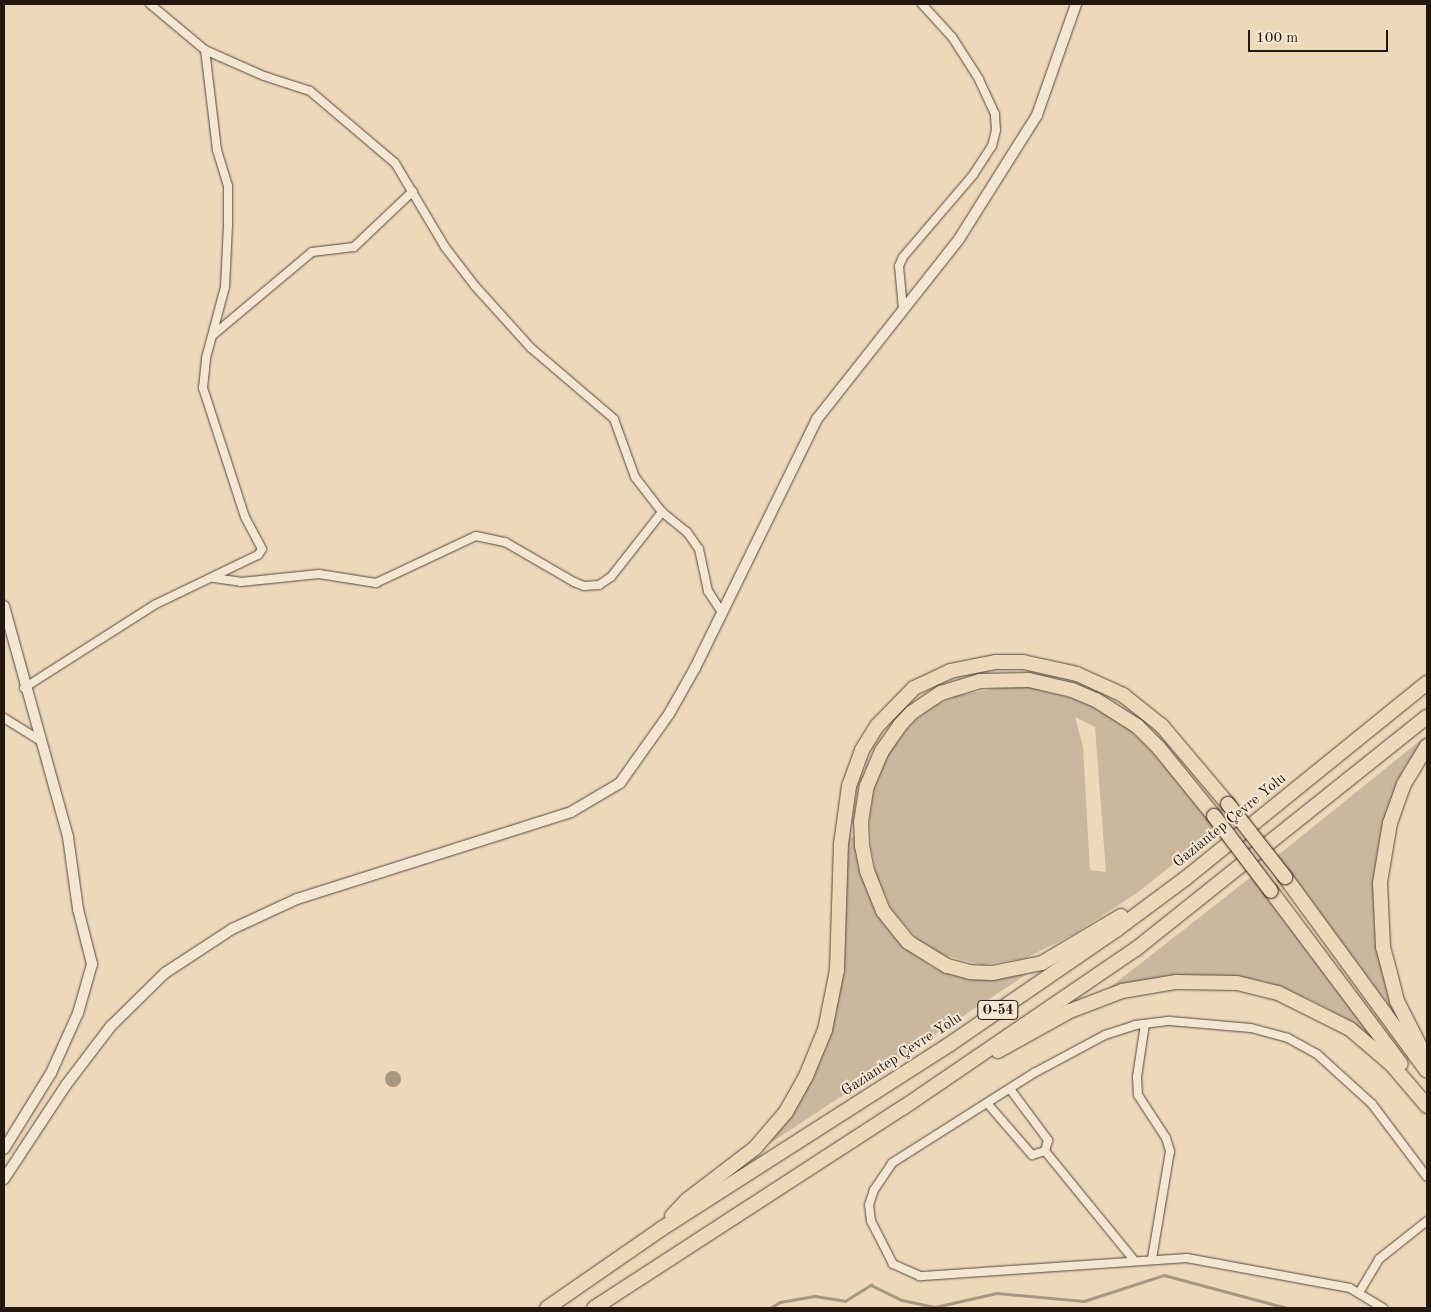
<!DOCTYPE html>
<html>
<head>
<meta charset="utf-8">
<style>
  body { margin:0 }
  #map { position:relative; width:1431px; height:1312px; overflow:hidden; background:#edd8ba; font-family:"Old Standard TT",serif }
  div>[style] { position:absolute }
  .green>* { inset:0; background:#cbb79d }
  .water>* { inset:0; background:#a89780 }
  .round { border-radius:50% }
  .stream>* { height:2.5px; margin:-1.25px; padding:0 1.25px; transform-origin:1.25px; border-radius:1.25px; background:#a89780 }
  .roads { filter:drop-shadow(0 0 1px #56483a) drop-shadow(0 0 1px #56483a) }
  .minor>* { height:8px; margin:-4px; padding:0 4px; transform-origin:4px; border-radius:4px; background:#f3e6d2 }
  .tertiary>* { height:10px; margin:-5px; padding:0 5px; transform-origin:5px; border-radius:5px; background:#f3e6d2 }
  .motorway>* { height:14px; margin:-7px; padding:0 7px; transform-origin:7px; border-radius:7px; background:#edd8ba }
  .bridges { filter:drop-shadow(0 0 1px #231810) drop-shadow(0 0 1px #231810) }
  .motorway-bridge>* { height:14px; margin:-7px; padding:0 7px; transform-origin:7px; border-radius:7px; background:#edd8ba }
  span { translate:-50% -50%; white-space:nowrap; text-align:center; line-height:1.15; -webkit-text-stroke:4px #f3e6d2; paint-order:stroke }
  .shield-label span { padding:1px 4px; background:#f3e6d2; border:1px solid; border-radius:4px; -webkit-text-stroke-width:0 }
  .shield-label { font-size:14px; color:#231810; font-weight:700 }
  .street-label { font-size:15px; color:#231810 }
  .frame { position:absolute; inset:0; border:5px solid #231810; pointer-events:none }
  .scale { position:absolute; left:1248px; top:30px; width:140px; height:22px; box-sizing:border-box; border:2px solid #231810; border-top:0; padding-left:6px; font-size:15px; line-height:18px; white-space:nowrap; color:#231810; -webkit-text-stroke:4px #f3e6d2; paint-order:stroke }
</style>
</head>
<body>
<div id="map">
  <div class="green">
    <i style="clip-path:polygon(evenodd,1001px 687px,1028px 687px,1074px 699px,1093px 706px,1127px 727px,1175px 776px,1216px 830px,1137px 893px,1074px 934px,1026px 958px,982px 965px,940px 954px,920px 942px,892px 910px,876px 873px,871px 847px,870px 816px,874px 789px,883px 764px,897px 739px,917px 719px,934px 706px,956px 696px,1001px 687px,1075px 717px,1095px 727px,1106px 872px,1090px 870px,1083px 747px,1075px 717px)"></i>
    <i style="clip-path:polygon(1427px 735px,1403px 769px,1379px 841px,1375px 873px,1397px 1016px,1277px 856px)"></i>
    <i style="clip-path:polygon(851px 809px,851px 838px,857px 834px,871px 900px,882px 922px,897px 940px,932px 967px,949px 974px,979px 979px,1027px 974px,766px 1146px,814px 1077px,835px 1017px,840px 986px,847px 834px)"></i>
    <i style="clip-path:polygon(1251px 877px,1376px 1038px,1374px 1040px,1348px 1020px,1315px 1002px,1265px 981px,1233px 976px,1183px 975px,1109px 988px)"></i>
  </div>
  <div class="water">
    <i class="round" style="left:385px;top:1071px;width:16px;height:16px"></i>
  </div>
  <div class="stream">
    <i style="left:770px;top:1308px;width:12px;rotate:-31deg"></i>
    <i style="left:780px;top:1302px;width:36px;rotate:-10deg"></i>
    <i style="left:815px;top:1296px;width:30px;rotate:9deg"></i>
    <i style="left:845px;top:1301px;width:31px;rotate:-32deg"></i>
    <i style="left:871px;top:1285px;width:34px;rotate:26deg"></i>
    <i style="left:902px;top:1300px;width:34px;rotate:12deg"></i>
    <i style="left:935px;top:1307px;width:64px;rotate:-12.7deg"></i>
    <i style="left:997px;top:1293px;width:87px;rotate:5.3deg"></i>
    <i style="left:1084px;top:1301px;width:84px;rotate:-18deg"></i>
    <i style="left:1164px;top:1275px;width:127px;rotate:15deg"></i>
  </div>
  <div class="roads">
    <div class="minor">
      <i style="left:150px;top:4px;width:72px;rotate:39.9deg"></i>
      <i style="left:205px;top:50px;width:64px;rotate:23.8deg"></i>
      <i style="left:264px;top:76px;width:48px;rotate:18.1deg"></i>
      <i style="left:310px;top:91px;width:111px;rotate:40.3deg"></i>
      <i style="left:395px;top:163px;width:98px;rotate:59.2deg"></i>
      <i style="left:445px;top:247px;width:49px;rotate:52.4deg"></i>
      <i style="left:475px;top:286px;width:84px;rotate:47.9deg"></i>
      <i style="left:531px;top:348px;width:109px;rotate:40.5deg"></i>
      <i style="left:614px;top:419px;width:62px;rotate:70.1deg"></i>
      <i style="left:635px;top:477px;width:44px;rotate:52.4deg"></i>
      <i style="left:662px;top:512px;width:32px;rotate:39deg"></i>
      <i style="left:687px;top:532px;width:21px;rotate:55deg"></i>
      <i style="left:699px;top:549px;width:43px;rotate:77.9deg"></i>
      <i style="left:708px;top:591px;width:24px;rotate:57deg"></i>
      <i style="left:903px;top:309px;width:43px;rotate:-95.3deg"></i>
      <i style="left:899px;top:266px;width:10px;rotate:-66deg"></i>
      <i style="left:903px;top:257px;width:108px;rotate:-49.5deg"></i>
      <i style="left:973px;top:175px;width:35px;rotate:-57deg"></i>
      <i style="left:992px;top:146px;width:16px;rotate:-76deg"></i>
      <i style="left:996px;top:130px;width:16px;rotate:-94deg"></i>
      <i style="left:995px;top:114px;width:38px;rotate:-115deg"></i>
      <i style="left:979px;top:79px;width:50px;rotate:-122.7deg"></i>
      <i style="left:952px;top:37px;width:45px;rotate:-132.3deg"></i>
      <i style="left:213px;top:335px;width:129px;rotate:-40deg"></i>
      <i style="left:312px;top:252px;width:42px;rotate:-6.8deg"></i>
      <i style="left:354px;top:247px;width:81px;rotate:-43.5deg"></i>
      <i style="left:214px;top:578px;width:27px;rotate:8deg"></i>
      <i style="left:241px;top:582px;width:78px;rotate:-5.9deg"></i>
      <i style="left:319px;top:574px;width:58px;rotate:9deg"></i>
      <i style="left:376px;top:583px;width:110px;rotate:-25.2deg"></i>
      <i style="left:476px;top:536px;width:30px;rotate:12deg"></i>
      <i style="left:505px;top:542px;width:80px;rotate:30.1deg"></i>
      <i style="left:574px;top:582px;width:11px;rotate:22deg"></i>
      <i style="left:584px;top:586px;width:15px;rotate:-4deg"></i>
      <i style="left:599px;top:585px;width:14px;rotate:-34deg"></i>
      <i style="left:611px;top:577px;width:83px;rotate:-51.9deg"></i>
      <i style="left:24px;top:688px;width:156px;rotate:-32.5deg"></i>
      <i style="left:156px;top:604px;width:113px;rotate:-25.7deg"></i>
      <i style="left:258px;top:555px;width:7px;rotate:-56deg"></i>
      <i style="left:262px;top:549px;width:36px;rotate:-118deg"></i>
      <i style="left:245px;top:517px;width:136px;rotate:-108deg"></i>
      <i style="left:203px;top:388px;width:30px;rotate:-84deg"></i>
      <i style="left:206px;top:358px;width:73px;rotate:-75deg"></i>
      <i style="left:225px;top:287px;width:62px;rotate:-87.2deg"></i>
      <i style="left:228px;top:225px;width:39px;rotate:-90deg"></i>
      <i style="left:228px;top:186px;width:38px;rotate:-107deg"></i>
      <i style="left:217px;top:150px;width:101px;rotate:-96.8deg"></i>
      <i style="left:4px;top:718px;width:44px;rotate:31.9deg"></i>
      <i style="left:1145px;top:1024px;width:54px;rotate:98.6deg"></i>
      <i style="left:1137px;top:1077px;width:18px;rotate:87deg"></i>
      <i style="left:1138px;top:1095px;width:51px;rotate:56.9deg"></i>
      <i style="left:1166px;top:1138px;width:14px;rotate:73deg"></i>
      <i style="left:1170px;top:1151px;width:109px;rotate:99.5deg"></i>
      <i style="left:1010px;top:1089px;width:64px;rotate:53.3deg"></i>
      <i style="left:1048px;top:1140px;width:11px;rotate:105deg"></i>
      <i style="left:1045px;top:1151px;width:141px;rotate:50.8deg"></i>
      <i style="left:987px;top:1103px;width:69px;rotate:49.1deg"></i>
      <i style="left:1032px;top:1155px;width:14px;rotate:-17deg"></i>
      <i style="left:1360px;top:1291px;width:37px;rotate:-59deg"></i>
      <i style="left:1379px;top:1259px;width:61px;rotate:-38.4deg"></i>
      <i style="left:1383px;top:1308px;width:39px;rotate:-149deg"></i>
      <i style="left:1350px;top:1288px;width:166px;rotate:-169.6deg"></i>
      <i style="left:1187px;top:1258px;width:268px;rotate:176.1deg"></i>
      <i style="left:920px;top:1276px;width:30px;rotate:-156deg"></i>
      <i style="left:893px;top:1264px;width:48px;rotate:-117.1deg"></i>
      <i style="left:871px;top:1221px;width:16px;rotate:-97deg"></i>
      <i style="left:869px;top:1205px;width:16px;rotate:-72deg"></i>
      <i style="left:874px;top:1190px;width:32px;rotate:-56deg"></i>
      <i style="left:892px;top:1163px;width:168px;rotate:-32.4deg"></i>
      <i style="left:1034px;top:1073px;width:81px;rotate:-28.2deg"></i>
      <i style="left:1105px;top:1035px;width:32px;rotate:-18deg"></i>
      <i style="left:1135px;top:1025px;width:35px;rotate:-7deg"></i>
      <i style="left:1170px;top:1021px;width:81px;rotate:4.9deg"></i>
      <i style="left:1251px;top:1028px;width:38px;rotate:15deg"></i>
      <i style="left:1288px;top:1038px;width:33px;rotate:29deg"></i>
      <i style="left:1317px;top:1054px;width:74px;rotate:42.3deg"></i>
      <i style="left:1372px;top:1104px;width:91px;rotate:53deg"></i>
    </div>
    <div class="tertiary">
      <i style="left:4px;top:606px;width:240px;rotate:74.5deg"></i>
      <i style="left:68px;top:837px;width:73px;rotate:82.1deg"></i>
      <i style="left:78px;top:909px;width:57px;rotate:75.7deg"></i>
      <i style="left:92px;top:964px;width:51px;rotate:105.9deg"></i>
      <i style="left:78px;top:1013px;width:66px;rotate:114.2deg"></i>
      <i style="left:51px;top:1073px;width:89px;rotate:121.7deg"></i>
      <i style="left:4px;top:1179px;width:113px;rotate:-56.6deg"></i>
      <i style="left:66px;top:1085px;width:74px;rotate:-52.7deg"></i>
      <i style="left:111px;top:1026px;width:76px;rotate:-44.5deg"></i>
      <i style="left:165px;top:973px;width:80px;rotate:-33.3deg"></i>
      <i style="left:232px;top:929px;width:72px;rotate:-24.8deg"></i>
      <i style="left:297px;top:899px;width:287px;rotate:-17.6deg"></i>
      <i style="left:571px;top:812px;width:57px;rotate:-30.6deg"></i>
      <i style="left:620px;top:783px;width:85px;rotate:-54.6deg"></i>
      <i style="left:669px;top:714px;width:53px;rotate:-60.5deg"></i>
      <i style="left:695px;top:668px;width:277px;rotate:-63.9deg"></i>
      <i style="left:817px;top:419px;width:229px;rotate:-51.7deg"></i>
      <i style="left:959px;top:239px;width:146px;rotate:-57.8deg"></i>
      <i style="left:1037px;top:115px;width:118px;rotate:-70.6deg"></i>
    </div>
    <div class="motorway">
      <i style="left:1427px;top:746px;width:44px;rotate:121.2deg"></i>
      <i style="left:1404px;top:784px;width:41px;rotate:109.7deg"></i>
      <i style="left:1390px;top:823px;width:61px;rotate:99.5deg"></i>
      <i style="left:1380px;top:883px;width:64px;rotate:87.3deg"></i>
      <i style="left:1383px;top:947px;width:27px;rotate:75deg"></i>
      <i style="left:1390px;top:973px;width:29px;rotate:76deg"></i>
      <i style="left:1397px;top:1001px;width:66px;rotate:63deg"></i>
      <i style="left:1285px;top:877px;width:240px;rotate:53.8deg"></i>
      <i style="left:1271px;top:891px;width:216px;rotate:53.1deg"></i>
      <i style="left:1121px;top:916px;width:92px;rotate:149.3deg"></i>
      <i style="left:1042px;top:963px;width:50px;rotate:168.5deg"></i>
      <i style="left:993px;top:973px;width:23px;rotate:-178deg"></i>
      <i style="left:970px;top:972px;width:24px;rotate:-165deg"></i>
      <i style="left:947px;top:966px;width:46px;rotate:-148.4deg"></i>
      <i style="left:908px;top:942px;width:40px;rotate:-129deg"></i>
      <i style="left:883px;top:911px;width:43px;rotate:-111.8deg"></i>
      <i style="left:867px;top:871px;width:25px;rotate:-101deg"></i>
      <i style="left:862px;top:846px;width:24px;rotate:-92deg"></i>
      <i style="left:861px;top:822px;width:36px;rotate:-81deg"></i>
      <i style="left:867px;top:786px;width:38px;rotate:-67deg"></i>
      <i style="left:882px;top:751px;width:32px;rotate:-55deg"></i>
      <i style="left:900px;top:725px;width:16px;rotate:-47deg"></i>
      <i style="left:911px;top:713px;width:36px;rotate:-34deg"></i>
      <i style="left:941px;top:693px;width:41px;rotate:-17.1deg"></i>
      <i style="left:980px;top:681px;width:49px;rotate:-1.2deg"></i>
      <i style="left:1029px;top:680px;width:44px;rotate:13.1deg"></i>
      <i style="left:1072px;top:690px;width:26px;rotate:23deg"></i>
      <i style="left:1096px;top:700px;width:49px;rotate:32.4deg"></i>
      <i style="left:1137px;top:726px;width:31px;rotate:45deg"></i>
      <i style="left:1159px;top:748px;width:87px;rotate:51deg"></i>
      <i style="left:998px;top:1051px;width:82px;rotate:-29.1deg"></i>
      <i style="left:1070px;top:1011px;width:56px;rotate:-21deg"></i>
      <i style="left:1122px;top:991px;width:55px;rotate:-9.5deg"></i>
      <i style="left:1176px;top:982px;width:61px;rotate:0.9deg"></i>
      <i style="left:1237px;top:983px;width:42px;rotate:13.7deg"></i>
      <i style="left:1278px;top:993px;width:80px;rotate:26.6deg"></i>
      <i style="left:1350px;top:1029px;width:55px;rotate:40.6deg"></i>
      <i style="left:1392px;top:1065px;width:54px;rotate:49.5deg"></i>
      <i style="left:672px;top:1216px;width:22px;rotate:-47deg"></i>
      <i style="left:687px;top:1200px;width:86px;rotate:-37.4deg"></i>
      <i style="left:755px;top:1148px;width:48px;rotate:-49.3deg"></i>
      <i style="left:786px;top:1112px;width:41px;rotate:-60.9deg"></i>
      <i style="left:806px;top:1076px;width:50px;rotate:-67.6deg"></i>
      <i style="left:825px;top:1030px;width:61px;rotate:-78.7deg"></i>
      <i style="left:837px;top:970px;width:126px;rotate:-88.2deg"></i>
      <i style="left:841px;top:844px;width:59px;rotate:-82.1deg"></i>
      <i style="left:849px;top:786px;width:38px;rotate:-70deg"></i>
      <i style="left:862px;top:750px;width:28px;rotate:-58deg"></i>
      <i style="left:877px;top:726px;width:53px;rotate:-45.8deg"></i>
      <i style="left:914px;top:688px;width:40px;rotate:-25deg"></i>
      <i style="left:950px;top:671px;width:47px;rotate:-11.1deg"></i>
      <i style="left:996px;top:662px;width:27px"></i>
      <i style="left:1023px;top:662px;width:55px;rotate:12.5deg"></i>
      <i style="left:1077px;top:674px;width:51px;rotate:24.5deg"></i>
      <i style="left:1123px;top:695px;width:50px;rotate:38.5deg"></i>
      <i style="left:1162px;top:726px;width:102px;rotate:49.8deg"></i>
      <i style="left:547px;top:1308px;width:139px;rotate:-34.7deg"></i>
      <i style="left:661px;top:1229px;width:343px;rotate:-32.6deg"></i>
      <i style="left:950px;top:1044px;width:201px;rotate:-34.5deg"></i>
      <i style="left:1116px;top:930px;width:87px;rotate:-36.6deg"></i>
      <i style="left:1186px;top:878px;width:310px;rotate:-39deg"></i>
      <i style="left:594px;top:1308px;width:369px;rotate:-33deg"></i>
      <i style="left:904px;top:1107px;width:281px;rotate:-34.3deg"></i>
      <i style="left:1136px;top:949px;width:372px;rotate:-38.6deg"></i>
    </div>
  </div>
  <div class="bridges">
    <div class="motorway-bridge">
      <i style="left:1228px;top:804px;width:93px;rotate:52deg"></i>
      <i style="left:1214px;top:816px;width:94px;rotate:52.8deg"></i>
    </div>
  </div>
  <div class="shield-label">
    <span style="left:998px;top:1010px">O-54</span>
  </div>
  <div class="street-label">
    <span style="left:1230px;top:821px;rotate:-39deg">Gaziantep Çevre Yolu</span>
    <span style="left:902px;top:1055px;rotate:-33deg">Gaziantep Çevre Yolu</span>
  </div>
  <div class="frame"></div>
  <div class="scale">100 m</div>
</div>
</body>
</html>
